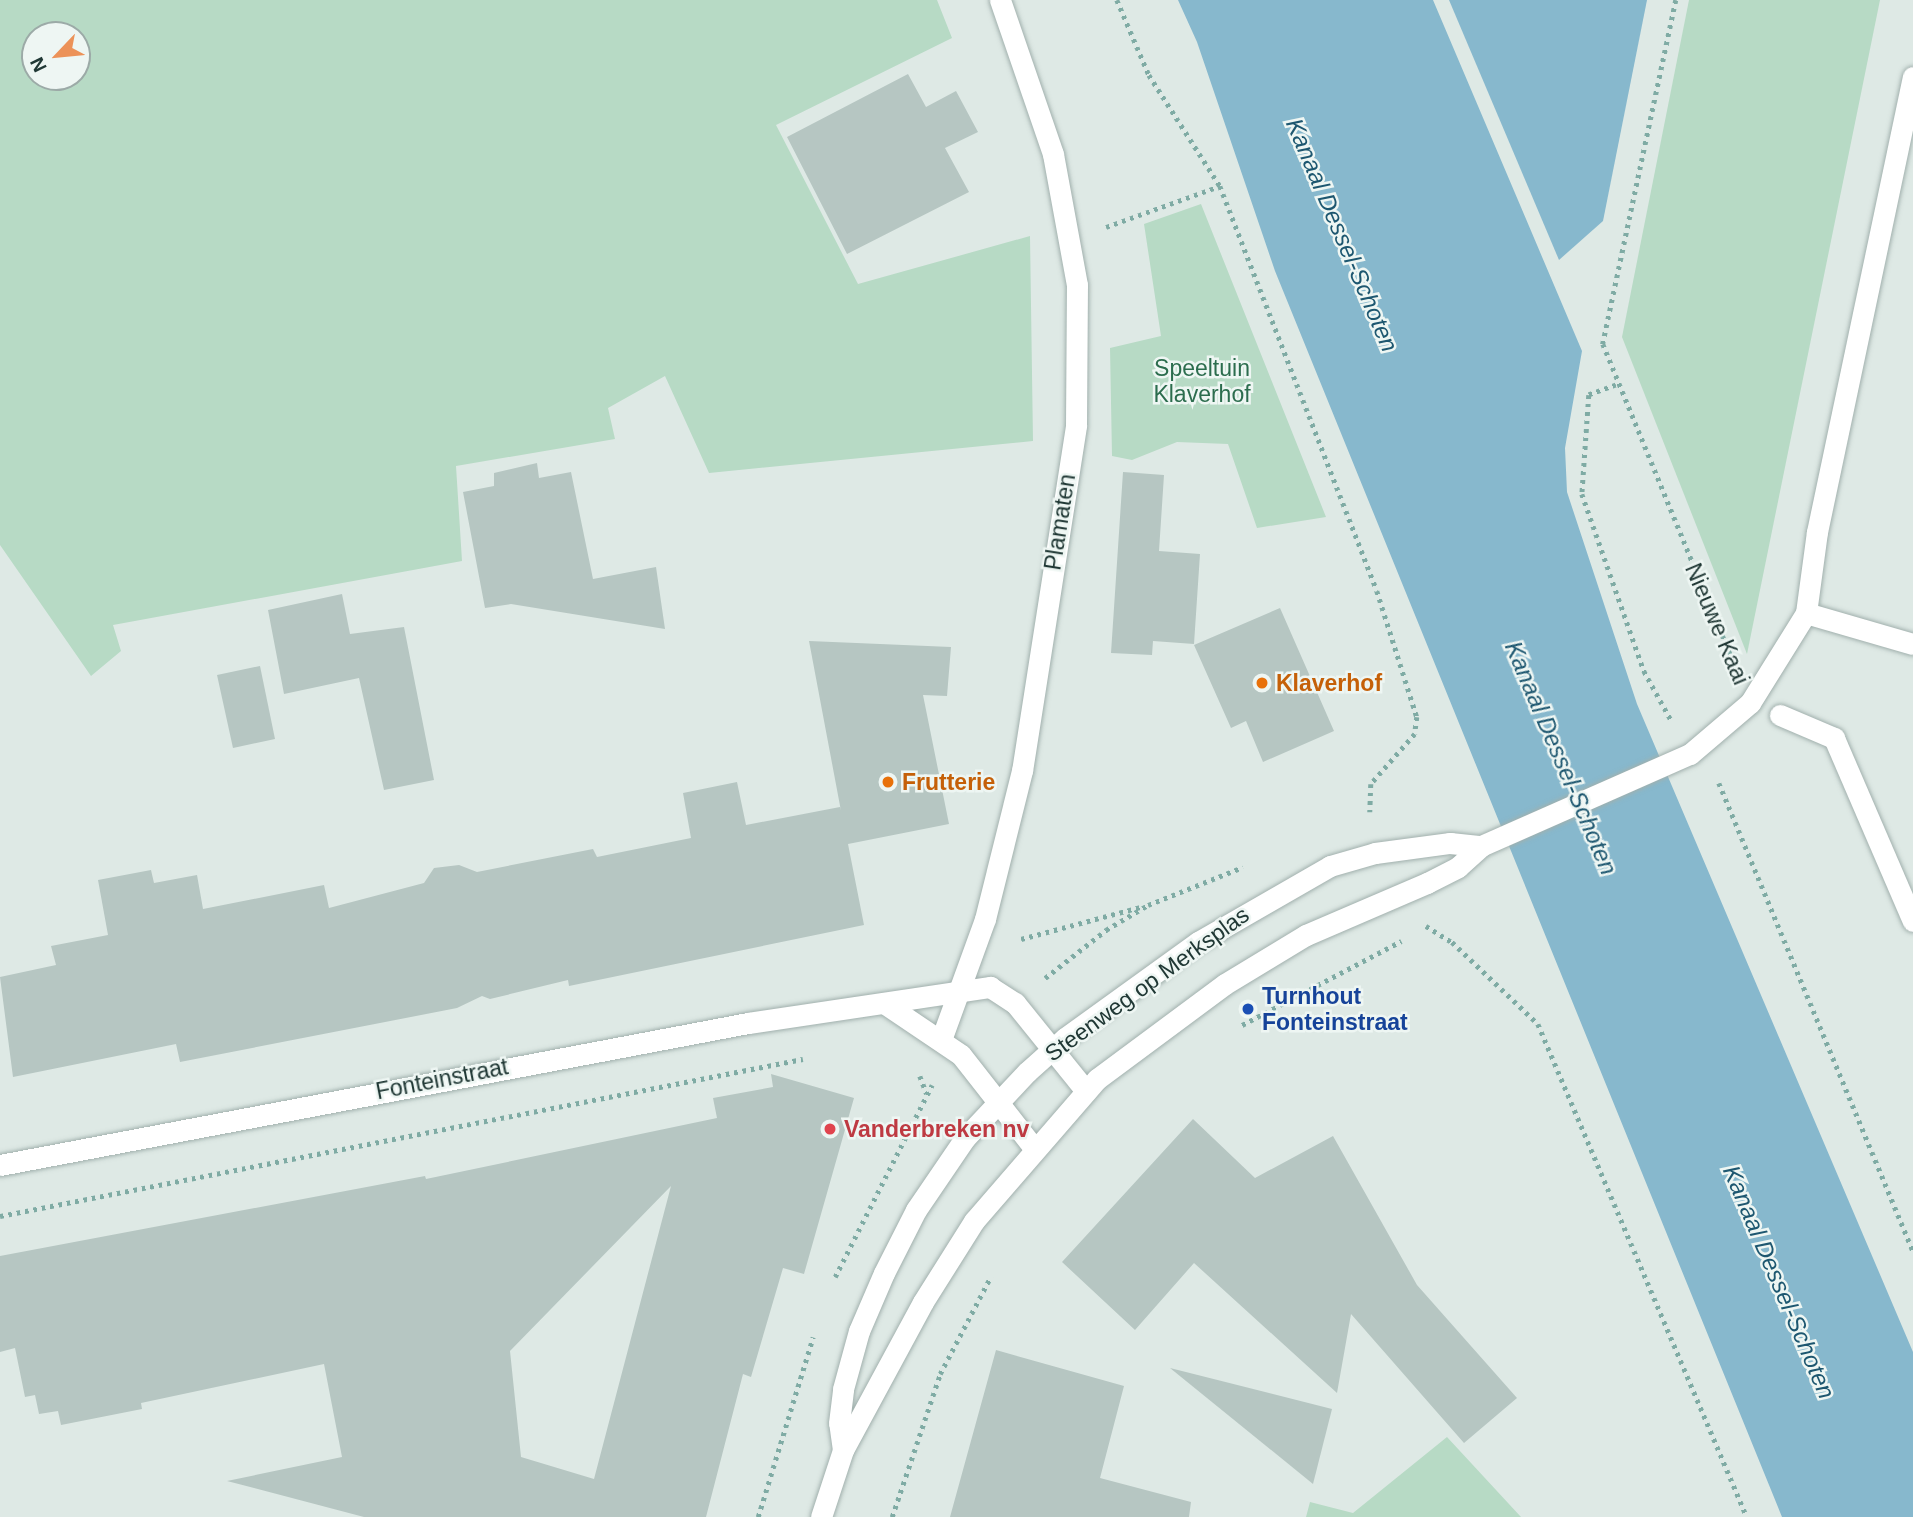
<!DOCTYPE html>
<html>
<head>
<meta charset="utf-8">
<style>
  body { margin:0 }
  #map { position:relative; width:1913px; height:1517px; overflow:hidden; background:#dee9e5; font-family:Helvetica,sans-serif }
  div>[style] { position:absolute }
  .green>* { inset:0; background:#b7dac5 }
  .water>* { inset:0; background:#87b8cd }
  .building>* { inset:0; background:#b6c6c2 }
  .path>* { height:4.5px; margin-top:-2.25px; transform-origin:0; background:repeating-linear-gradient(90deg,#7faba4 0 3.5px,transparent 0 8.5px) }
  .roads { filter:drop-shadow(0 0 2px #a1b0ad) drop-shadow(0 0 2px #a1b0ad) }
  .minor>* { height:21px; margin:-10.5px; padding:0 10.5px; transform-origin:10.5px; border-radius:10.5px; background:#fff }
  .dots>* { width:19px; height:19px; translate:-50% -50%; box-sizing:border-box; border:4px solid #eef6f3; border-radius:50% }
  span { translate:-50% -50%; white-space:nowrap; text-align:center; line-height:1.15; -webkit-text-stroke:5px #eef6f3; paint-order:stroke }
  .park-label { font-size:23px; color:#2c6d4e }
  .street-label { font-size:23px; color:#203835 }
  .food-label { font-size:23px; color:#c56008; font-weight:700 }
  .left { translate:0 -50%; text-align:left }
  .transit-label { font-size:23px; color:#164399; font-weight:700 }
  .health-label { font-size:23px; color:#be3a42; font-weight:700 }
  .water-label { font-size:24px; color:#1d5770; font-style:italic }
  .north { position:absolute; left:21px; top:21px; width:70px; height:70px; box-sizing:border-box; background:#eef6f3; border:2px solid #9caaa7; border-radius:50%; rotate:244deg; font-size:19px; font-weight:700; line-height:28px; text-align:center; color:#203835 }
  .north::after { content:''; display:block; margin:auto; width:24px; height:32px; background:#ec9258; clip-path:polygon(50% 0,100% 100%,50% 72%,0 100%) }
</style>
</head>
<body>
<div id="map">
  <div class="green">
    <i style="clip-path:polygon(evenodd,0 0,937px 0,952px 38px,776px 125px,858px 284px,1030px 236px,1033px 441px,709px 473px,665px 376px,608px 408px,615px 439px,456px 466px,462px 561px,113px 625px,121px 651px,91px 676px,0 545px,0 0,35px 35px,77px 35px,77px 77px,35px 77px,35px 35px)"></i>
    <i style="clip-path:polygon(1689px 0,1880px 0,1747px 654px,1622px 337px)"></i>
    <i style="clip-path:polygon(1201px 204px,1326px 517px,1257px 528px,1228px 444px,1177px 442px,1132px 460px,1112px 456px,1110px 348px,1161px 336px,1144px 224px)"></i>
    <i style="clip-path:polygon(1447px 1437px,1521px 1517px,1306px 1517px,1310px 1502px,1353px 1513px)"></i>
  </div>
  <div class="water">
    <i style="clip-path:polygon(1178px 0,1433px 0,1582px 351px,1565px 448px,1567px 492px,1637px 704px,1913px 1352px,1913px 1517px,1782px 1517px,1275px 271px,1197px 42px)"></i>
    <i style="clip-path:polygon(1449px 0,1647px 0,1603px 221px,1559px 260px)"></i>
  </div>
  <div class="building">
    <i style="clip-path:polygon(908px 74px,926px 107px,956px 91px,978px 132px,945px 148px,969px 192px,847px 254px,787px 137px)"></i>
    <i style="clip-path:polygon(537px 463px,539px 478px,571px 472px,593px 579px,656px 567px,665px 629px,511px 604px,485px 608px,463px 492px,494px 486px,494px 473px)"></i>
    <i style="clip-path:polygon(1123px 472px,1164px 475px,1159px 551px,1200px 554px,1194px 644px,1153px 641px,1152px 655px,1111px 653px)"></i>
    <i style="clip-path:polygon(342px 594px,350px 634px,404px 627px,434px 780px,384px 790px,359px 678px,284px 694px,268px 610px)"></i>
    <i style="clip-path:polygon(1280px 608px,1334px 731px,1263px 762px,1246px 721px,1231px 728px,1194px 645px)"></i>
    <i style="clip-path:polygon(809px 641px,951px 647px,947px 696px,923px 695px,949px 824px,848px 844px,864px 925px,569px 986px,568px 980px,490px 999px,482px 996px,457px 1008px,180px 1062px,176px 1044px,13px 1077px,0 977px,56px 965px,51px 946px,108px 935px,98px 880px,151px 870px,154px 883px,197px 875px,203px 909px,324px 885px,329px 908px,424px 883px,434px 868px,459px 865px,477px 872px,593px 849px,597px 857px,691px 838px,683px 793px,737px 782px,746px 825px,840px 807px,841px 811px)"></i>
    <i style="clip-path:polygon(260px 666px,275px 739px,233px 748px,217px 675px)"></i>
    <i style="clip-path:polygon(evenodd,771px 1074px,854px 1098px,804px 1274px,783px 1268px,751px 1377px,743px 1374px,706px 1517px,364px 1517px,227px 1481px,342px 1457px,324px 1364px,141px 1403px,142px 1409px,61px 1425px,58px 1411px,39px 1414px,35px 1395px,25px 1397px,15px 1348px,0 1352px,0 1256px,425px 1176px,426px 1179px,717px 1118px,713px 1098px,773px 1087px,771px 1074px,671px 1186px,594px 1479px,521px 1457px,510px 1351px,671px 1186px)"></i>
    <i style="clip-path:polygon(1193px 1119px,1255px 1178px,1333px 1136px,1417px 1285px,1517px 1398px,1464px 1443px,1351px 1314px,1337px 1393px,1194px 1263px,1135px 1330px,1062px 1262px)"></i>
    <i style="clip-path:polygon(996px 1350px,1124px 1386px,1100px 1478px,1191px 1502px,1189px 1517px,950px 1517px)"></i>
    <i style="clip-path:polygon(1170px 1368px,1332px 1409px,1313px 1484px)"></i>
  </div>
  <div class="path">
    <i style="left:1117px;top:0;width:82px;rotate:66.9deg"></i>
    <i style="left:1149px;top:75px;width:132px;rotate:57.4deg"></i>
    <i style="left:1220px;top:186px;width:434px;rotate:68.8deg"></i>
    <i style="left:1377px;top:591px;width:132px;rotate:72.4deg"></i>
    <i style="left:1417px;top:717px;width:17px;rotate:97deg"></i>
    <i style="left:1415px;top:734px;width:67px;rotate:131.3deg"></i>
    <i style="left:1371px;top:784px;width:28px;rotate:92deg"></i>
    <i style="left:1676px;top:0;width:352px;rotate:102deg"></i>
    <i style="left:1603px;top:344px;width:340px;rotate:67.7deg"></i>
    <i style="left:1106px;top:227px;width:121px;rotate:-19.8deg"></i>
    <i style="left:1616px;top:385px;width:29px;rotate:160deg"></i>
    <i style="left:1589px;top:395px;width:99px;rotate:94deg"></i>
    <i style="left:1582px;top:494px;width:188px;rotate:70.7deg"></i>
    <i style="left:1644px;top:671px;width:56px;rotate:61.1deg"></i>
    <i style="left:1719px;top:783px;width:507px;rotate:67.48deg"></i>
    <i style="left:1426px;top:926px;width:31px;rotate:32deg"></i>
    <i style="left:1452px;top:942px;width:119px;rotate:43.6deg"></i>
    <i style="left:1538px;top:1024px;width:535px;rotate:67.03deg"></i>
    <i style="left:1021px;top:939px;width:127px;rotate:-15deg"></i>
    <i style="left:1045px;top:978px;width:78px;rotate:-38.2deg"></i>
    <i style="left:1106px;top:930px;width:49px;rotate:-30.8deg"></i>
    <i style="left:1148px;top:905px;width:102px;rotate:-21.8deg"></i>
    <i style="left:1242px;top:1025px;width:180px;rotate:-27.8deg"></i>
    <i style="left:920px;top:1076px;width:19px;rotate:69deg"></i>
    <i style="left:0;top:1216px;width:818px;rotate:-11.06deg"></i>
    <i style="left:835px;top:1277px;width:215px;rotate:-63.2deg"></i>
    <i style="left:758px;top:1517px;width:188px;rotate:-73deg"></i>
    <i style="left:892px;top:1517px;width:151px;rotate:-71.4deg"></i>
    <i style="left:940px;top:1374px;width:110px;rotate:-62.5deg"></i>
  </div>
  <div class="roads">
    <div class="minor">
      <i style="left:1806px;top:613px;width:111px;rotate:16.2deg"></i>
      <i style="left:1780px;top:715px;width:59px;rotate:23.1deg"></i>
      <i style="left:1834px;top:738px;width:199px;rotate:66.7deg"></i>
      <i style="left:887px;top:1005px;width:89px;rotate:34deg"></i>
      <i style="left:961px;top:1055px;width:118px;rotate:51.9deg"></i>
      <i style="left:941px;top:1040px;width:129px;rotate:-70deg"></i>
      <i style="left:985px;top:919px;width:153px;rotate:-76deg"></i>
      <i style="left:1022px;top:771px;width:350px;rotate:-81.1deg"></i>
      <i style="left:1076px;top:425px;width:140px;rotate:-89.6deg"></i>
      <i style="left:1077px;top:285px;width:133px;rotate:-100.4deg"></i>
      <i style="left:1053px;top:154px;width:163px;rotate:-109deg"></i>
      <i style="left:0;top:1165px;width:761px;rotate:-10.75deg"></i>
      <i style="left:748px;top:1023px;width:245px;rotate:-8.5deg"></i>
      <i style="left:990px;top:987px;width:30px;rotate:33deg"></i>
      <i style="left:1015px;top:1003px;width:113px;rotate:51.1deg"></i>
      <i style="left:843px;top:1450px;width:27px;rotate:-98deg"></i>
      <i style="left:839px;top:1423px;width:34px;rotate:-83deg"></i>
      <i style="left:843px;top:1389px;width:60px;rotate:-74.6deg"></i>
      <i style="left:859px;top:1331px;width:63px;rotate:-66.7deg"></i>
      <i style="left:884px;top:1273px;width:71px;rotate:-63.1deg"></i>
      <i style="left:916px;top:1210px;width:87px;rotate:-55.8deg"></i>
      <i style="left:965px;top:1138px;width:91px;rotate:-46.8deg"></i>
      <i style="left:1027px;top:1072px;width:51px;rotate:-41.8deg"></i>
      <i style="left:1065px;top:1038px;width:164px;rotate:-35.8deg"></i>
      <i style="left:1198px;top:942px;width:152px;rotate:-29.9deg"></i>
      <i style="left:1330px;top:866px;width:47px;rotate:-16.1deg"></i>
      <i style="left:1375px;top:853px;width:76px;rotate:-7.6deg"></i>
      <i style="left:1450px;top:843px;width:31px;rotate:6deg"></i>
      <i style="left:821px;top:1517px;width:71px;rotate:-71.8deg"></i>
      <i style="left:843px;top:1450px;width:168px;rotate:-61.6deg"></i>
      <i style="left:923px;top:1302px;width:96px;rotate:-57.8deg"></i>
      <i style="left:974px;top:1221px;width:188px;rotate:-49.1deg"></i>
      <i style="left:1097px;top:1079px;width:159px;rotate:-36.6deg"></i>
      <i style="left:1225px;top:984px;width:95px;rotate:-31.2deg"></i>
      <i style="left:1306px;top:935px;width:132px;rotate:-23.3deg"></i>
      <i style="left:1427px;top:883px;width:35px;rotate:-27deg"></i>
      <i style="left:1458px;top:867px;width:31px;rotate:-42deg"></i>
      <i style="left:1481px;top:846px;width:228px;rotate:-23.8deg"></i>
      <i style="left:1690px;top:754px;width:79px;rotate:-40.4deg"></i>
      <i style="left:1750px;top:703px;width:106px;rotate:-58.1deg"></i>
      <i style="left:1806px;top:613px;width:82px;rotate:-82.3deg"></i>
      <i style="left:1817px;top:532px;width:465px;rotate:-78.1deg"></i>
    </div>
  </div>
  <div class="dots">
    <i style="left:1262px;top:683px;background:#e8710a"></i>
    <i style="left:888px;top:782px;background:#e8710a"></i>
    <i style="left:1248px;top:1009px;background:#1a4fb4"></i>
    <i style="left:830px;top:1129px;background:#e0444e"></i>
  </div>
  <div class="park-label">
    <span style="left:1202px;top:381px">Speeltuin<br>Klaverhof</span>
  </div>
  <div class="street-label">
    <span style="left:1060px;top:522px;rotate:-81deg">Plamaten</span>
    <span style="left:1717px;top:624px;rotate:67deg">Nieuwe Kaai</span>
    <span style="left:1147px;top:984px;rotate:-36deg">Steenweg op Merksplas</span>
    <span style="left:442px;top:1079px;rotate:-11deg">Fonteinstraat</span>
  </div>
  <div class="food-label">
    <span class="left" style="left:1276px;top:683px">Klaverhof</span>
    <span class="left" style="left:902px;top:782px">Frutterie</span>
  </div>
  <div class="transit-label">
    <span class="left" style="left:1262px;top:1009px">Turnhout<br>Fonteinstraat</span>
  </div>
  <div class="health-label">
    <span class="left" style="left:844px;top:1129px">Vanderbreken nv</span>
  </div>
  <div class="water-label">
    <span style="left:1342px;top:235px;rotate:67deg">Kanaal Dessel-Schoten</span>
    <span style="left:1561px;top:758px;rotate:67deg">Kanaal Dessel-Schoten</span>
    <span style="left:1779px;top:1282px;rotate:67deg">Kanaal Dessel-Schoten</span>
  </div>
  <div class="north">N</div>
</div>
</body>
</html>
